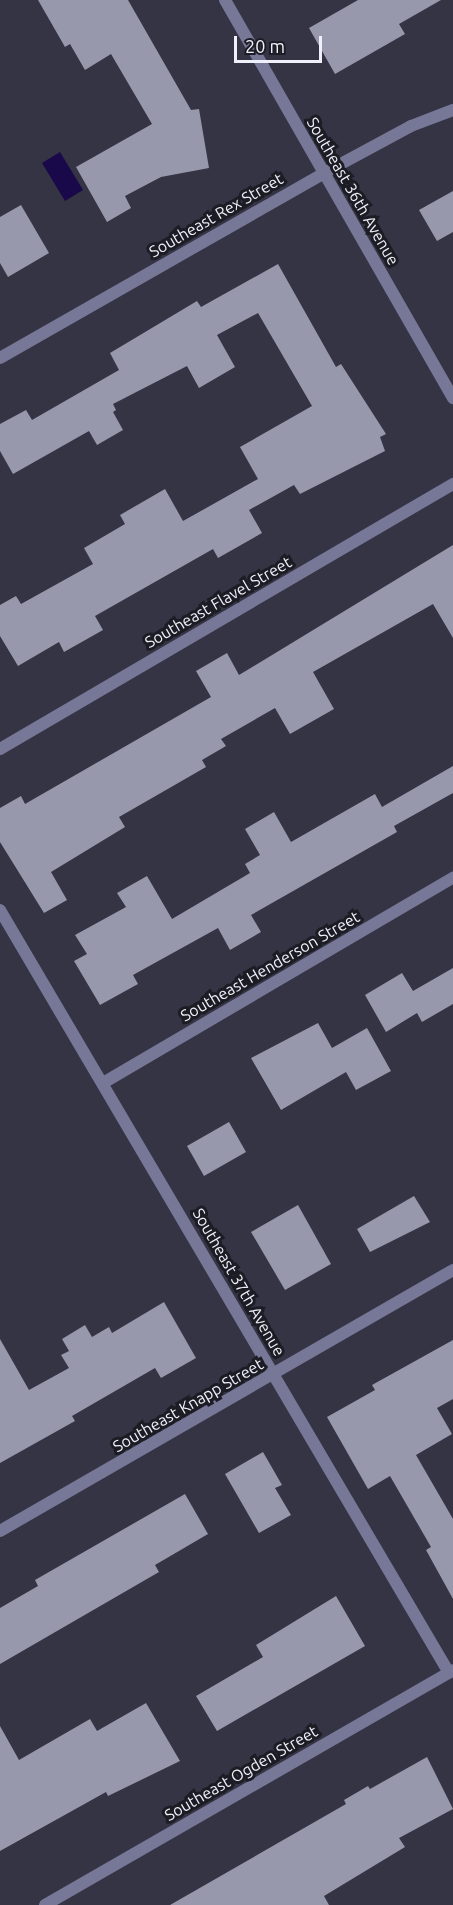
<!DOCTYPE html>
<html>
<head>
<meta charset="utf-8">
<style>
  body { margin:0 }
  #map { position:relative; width:453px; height:1905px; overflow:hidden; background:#343444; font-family:Ubuntu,sans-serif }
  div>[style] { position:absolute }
  .water>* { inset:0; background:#1a094a }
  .building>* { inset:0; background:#9898ac }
  .street>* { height:12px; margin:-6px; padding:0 6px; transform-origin:6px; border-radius:6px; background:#777797 }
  span { translate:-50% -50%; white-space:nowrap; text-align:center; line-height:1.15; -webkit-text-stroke:6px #1c1c24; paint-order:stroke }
  .street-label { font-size:16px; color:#f0f0fa }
  .scale { position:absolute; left:234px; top:36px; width:88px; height:27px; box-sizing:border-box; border:3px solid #f0f0fa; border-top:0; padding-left:8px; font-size:18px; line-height:21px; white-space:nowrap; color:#f0f0fa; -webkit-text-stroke:4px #1c1c24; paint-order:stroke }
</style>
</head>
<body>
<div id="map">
  <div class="water">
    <i style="clip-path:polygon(60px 152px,83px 190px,65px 201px,42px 163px)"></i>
  </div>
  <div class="building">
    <i style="clip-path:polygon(38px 0,128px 0,191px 110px,199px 109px,209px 168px,161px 177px,125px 196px,131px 208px,107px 222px,76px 167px,152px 124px,111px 54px,85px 70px,70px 44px,65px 47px)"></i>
    <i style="clip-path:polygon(358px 0,441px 0,399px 24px,405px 34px,335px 74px,309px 28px)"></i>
    <i style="clip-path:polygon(453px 191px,453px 232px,437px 241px,419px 210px)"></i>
    <i style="clip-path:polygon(21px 205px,49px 253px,8px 277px,0 263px,0 217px)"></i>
    <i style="clip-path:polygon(278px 264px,336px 367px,341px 364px,386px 434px,380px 437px,385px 451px,300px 494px,294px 485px,249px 510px,262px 533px,218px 558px,213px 549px,95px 616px,103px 630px,64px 652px,59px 642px,18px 666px,0 636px,0 605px,16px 596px,21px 604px,93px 564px,84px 548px,125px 524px,120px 515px,165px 489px,183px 521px,258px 479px,240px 447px,312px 406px,258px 313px,217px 335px,235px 367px,199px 388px,187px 366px,113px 404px,116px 410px,113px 412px,123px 430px,97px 445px,89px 431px,13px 474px,0 451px,0 424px,26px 410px,32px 420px,119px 370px,110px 353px,197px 301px,201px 307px)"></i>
    <i style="clip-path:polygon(453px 545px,453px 638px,433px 604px,313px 672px,334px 709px,290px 734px,275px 708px,221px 739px,226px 746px,202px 760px,206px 767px,119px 817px,125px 827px,51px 872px,67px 900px,44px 913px,0 842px,0 808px,21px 796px,25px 804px,211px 697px,196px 671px,227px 653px,239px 675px)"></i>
    <i style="clip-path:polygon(453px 766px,453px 793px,394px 826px,397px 832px,251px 915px,261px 932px,230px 950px,218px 928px,133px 975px,138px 984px,100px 1005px,74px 961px,87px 954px,75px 935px,126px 907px,117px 893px,147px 876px,172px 919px,250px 873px,245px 864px,260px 855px,245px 829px,274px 812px,291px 842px,375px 794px,382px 807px)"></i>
    <i style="clip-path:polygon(453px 968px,453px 1004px,422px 1022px,417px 1013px,386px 1032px,365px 995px,402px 973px,413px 991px)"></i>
    <i style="clip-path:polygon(318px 1023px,332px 1048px,367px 1028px,391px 1071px,356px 1090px,346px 1072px,281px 1110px,251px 1058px)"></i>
    <i style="clip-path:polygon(229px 1122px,246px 1152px,204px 1176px,187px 1146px)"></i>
    <i style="clip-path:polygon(414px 1196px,430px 1222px,370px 1252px,357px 1229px)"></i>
    <i style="clip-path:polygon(298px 1205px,331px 1264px,285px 1290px,251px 1232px)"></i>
    <i style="clip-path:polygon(164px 1302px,196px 1358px,161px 1378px,155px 1368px,72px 1416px,75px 1421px,0 1463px,0 1339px,29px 1390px,69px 1368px,61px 1355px,69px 1351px,62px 1339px,85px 1325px,92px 1337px,109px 1327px,112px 1333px)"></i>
    <i style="clip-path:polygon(453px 1340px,453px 1399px,437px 1408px,452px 1434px,416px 1455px,453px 1519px,453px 1599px,426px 1550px,431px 1547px,390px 1476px,368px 1489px,327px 1417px,375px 1390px,372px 1385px)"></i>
    <i style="clip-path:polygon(263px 1452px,282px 1485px,275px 1488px,291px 1515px,259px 1533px,225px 1474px)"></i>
    <i style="clip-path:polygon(185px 1494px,208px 1534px,155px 1565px,159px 1572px,0 1664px,0 1608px,38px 1586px,35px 1580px)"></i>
    <i style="clip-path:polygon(336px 1596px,365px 1646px,217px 1731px,196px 1696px,263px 1657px,256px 1645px)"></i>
    <i style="clip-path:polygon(146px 1703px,180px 1761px,108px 1796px,106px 1792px,0 1851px,0 1726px,19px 1760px,90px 1719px,97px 1731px)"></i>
    <i style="clip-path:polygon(427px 1757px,453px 1809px,399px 1838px,405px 1847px,324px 1896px,329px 1905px,170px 1905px,346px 1804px,344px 1800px,368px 1786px,370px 1789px)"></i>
  </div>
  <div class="street">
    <i style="left:225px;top:0;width:459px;rotate:60.2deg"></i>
    <i style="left:0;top:358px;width:373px;rotate:-29.7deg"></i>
    <i style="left:324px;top:173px;width:99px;rotate:-28.4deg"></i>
    <i style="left:411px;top:126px;width:45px;rotate:-20.9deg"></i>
    <i style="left:0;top:749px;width:525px;rotate:-30.33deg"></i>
    <i style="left:0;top:910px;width:885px;rotate:59.52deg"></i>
    <i style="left:103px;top:1083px;width:406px;rotate:-30.4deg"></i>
    <i style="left:0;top:1531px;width:523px;rotate:-29.95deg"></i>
    <i style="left:45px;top:1905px;width:471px;rotate:-29.9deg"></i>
  </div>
  <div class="street-label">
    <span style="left:353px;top:191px;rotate:60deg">Southeast 36th Avenue</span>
    <span style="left:216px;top:215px;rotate:-30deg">Southeast Rex Street</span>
    <span style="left:218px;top:602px;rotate:-30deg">Southeast Flavel Street</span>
    <span style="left:270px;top:966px;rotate:-30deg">Southeast Henderson Street</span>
    <span style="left:239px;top:1282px;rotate:60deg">Southeast 37th Avenue</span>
    <span style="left:188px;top:1405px;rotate:-30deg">Southeast Knapp Street</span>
    <span style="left:241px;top:1773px;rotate:-30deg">Southeast Ogden Street</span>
  </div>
  <div class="scale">20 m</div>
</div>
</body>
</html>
